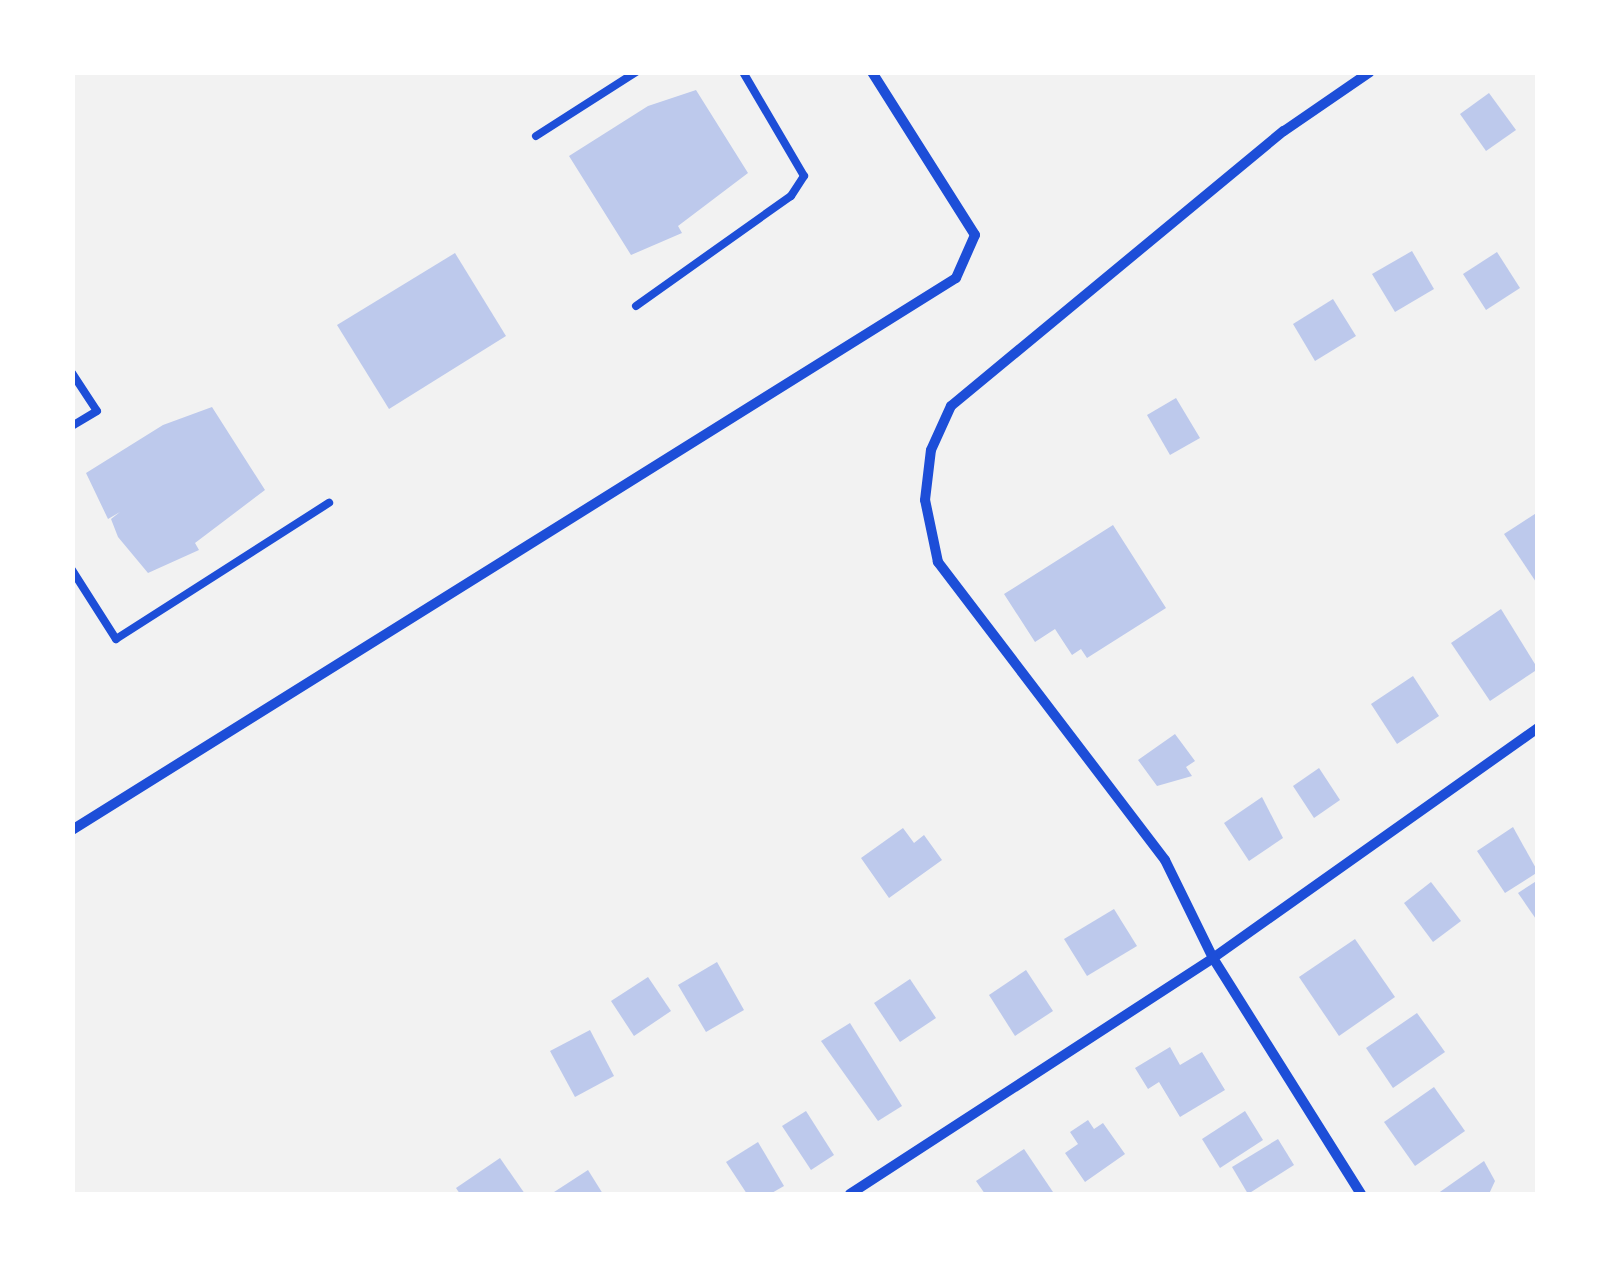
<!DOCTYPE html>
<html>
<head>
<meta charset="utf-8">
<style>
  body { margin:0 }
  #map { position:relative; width:1610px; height:1267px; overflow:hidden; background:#f2f2f2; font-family:"Roboto Serif",serif }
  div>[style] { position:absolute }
  .building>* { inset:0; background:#bdc9ec }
  .service>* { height:8px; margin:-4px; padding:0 4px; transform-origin:4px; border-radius:4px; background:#1d4ed8 }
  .minor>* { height:10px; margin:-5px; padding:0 5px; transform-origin:5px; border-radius:5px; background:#1d4ed8 }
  span { translate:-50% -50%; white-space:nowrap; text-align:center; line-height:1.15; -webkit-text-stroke:8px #fff; paint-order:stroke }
  .frame { position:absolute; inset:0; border:75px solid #fff; pointer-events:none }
</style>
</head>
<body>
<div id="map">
  <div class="building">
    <i style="clip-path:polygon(696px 90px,748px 173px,678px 226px,682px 233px,631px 255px,569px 156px,648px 106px)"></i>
    <i style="clip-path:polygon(1489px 93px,1516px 130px,1486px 151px,1460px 114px)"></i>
    <i style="clip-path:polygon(1412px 251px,1434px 289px,1395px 312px,1372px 274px)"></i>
    <i style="clip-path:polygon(1497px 252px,1520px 288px,1486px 310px,1463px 274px)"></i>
    <i style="clip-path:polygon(455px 253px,506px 336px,389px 409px,337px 325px)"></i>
    <i style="clip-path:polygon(1333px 299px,1356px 336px,1315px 361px,1293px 324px)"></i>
    <i style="clip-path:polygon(1176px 398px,1200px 438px,1170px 455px,1147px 415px)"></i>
    <i style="clip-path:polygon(212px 407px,265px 490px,195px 543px,199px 550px,148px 573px,118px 537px,111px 519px,120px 512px,108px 519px,86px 473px,163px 425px)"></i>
    <i style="clip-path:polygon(1538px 512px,1538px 585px,1504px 534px)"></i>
    <i style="clip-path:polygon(1113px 525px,1166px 608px,1087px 658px,1081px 649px,1072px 655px,1055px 629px,1035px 642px,1004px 594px)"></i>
    <i style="clip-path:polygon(1501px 609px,1538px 669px,1490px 701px,1451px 643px)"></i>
    <i style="clip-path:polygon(1413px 676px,1439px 716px,1397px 744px,1371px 704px)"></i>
    <i style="clip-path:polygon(1175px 734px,1195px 761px,1186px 767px,1192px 776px,1157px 786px,1138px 760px)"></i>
    <i style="clip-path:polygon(1319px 768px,1340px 800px,1314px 818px,1293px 786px)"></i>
    <i style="clip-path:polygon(1262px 797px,1283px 838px,1249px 861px,1224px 823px)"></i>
    <i style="clip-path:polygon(1513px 827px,1538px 872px,1505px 893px,1477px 851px)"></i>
    <i style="clip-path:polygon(903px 828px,914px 843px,924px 835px,942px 860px,889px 898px,861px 858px)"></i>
    <i style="clip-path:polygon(1538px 880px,1538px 922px,1518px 893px)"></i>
    <i style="clip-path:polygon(1431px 882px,1461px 921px,1433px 942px,1404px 903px)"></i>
    <i style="clip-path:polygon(1114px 909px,1137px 946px,1087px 976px,1064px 939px)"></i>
    <i style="clip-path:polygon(1355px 939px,1395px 997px,1339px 1036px,1299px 977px)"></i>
    <i style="clip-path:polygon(717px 962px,744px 1010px,706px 1032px,678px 985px)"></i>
    <i style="clip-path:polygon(1026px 970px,1053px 1011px,1015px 1036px,989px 995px)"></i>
    <i style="clip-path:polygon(648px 977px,671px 1011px,634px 1036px,611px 1001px)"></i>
    <i style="clip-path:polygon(910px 979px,936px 1018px,900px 1042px,874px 1003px)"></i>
    <i style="clip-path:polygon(1417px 1013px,1445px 1052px,1393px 1088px,1366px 1048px)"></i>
    <i style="clip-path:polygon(850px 1023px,902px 1106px,878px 1121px,821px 1041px)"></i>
    <i style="clip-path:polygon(590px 1030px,614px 1076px,575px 1097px,550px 1051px)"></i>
    <i style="clip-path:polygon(1170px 1047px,1180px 1065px,1202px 1052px,1225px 1090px,1180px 1117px,1159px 1082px,1148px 1089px,1135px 1068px)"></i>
    <i style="clip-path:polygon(1434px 1087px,1465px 1131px,1415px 1166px,1384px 1122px)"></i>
    <i style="clip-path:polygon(806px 1111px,834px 1155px,811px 1170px,782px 1126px)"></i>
    <i style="clip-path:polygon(1245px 1111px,1263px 1140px,1220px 1168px,1202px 1139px)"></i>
    <i style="clip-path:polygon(1088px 1120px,1094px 1129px,1103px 1123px,1125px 1154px,1085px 1182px,1065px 1153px,1078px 1144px,1070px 1132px)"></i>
    <i style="clip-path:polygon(1278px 1139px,1294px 1165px,1248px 1194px,1232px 1167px)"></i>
    <i style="clip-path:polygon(758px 1142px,784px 1186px,770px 1194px,747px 1194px,726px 1162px)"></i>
    <i style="clip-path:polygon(1024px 1149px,1053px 1192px,985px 1194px,976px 1181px)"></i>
    <i style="clip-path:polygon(500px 1158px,525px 1194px,460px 1194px,456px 1188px)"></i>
    <i style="clip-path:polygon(1484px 1161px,1495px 1181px,1489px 1194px,1437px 1194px)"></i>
    <i style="clip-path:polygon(588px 1170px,603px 1194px,551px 1194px)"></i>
  </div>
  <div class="service">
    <i style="left:536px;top:136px;width:119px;rotate:-32.6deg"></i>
    <i style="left:636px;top:306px;width:190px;rotate:-35.4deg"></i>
    <i style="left:791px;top:196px;width:24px;rotate:-57deg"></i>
    <i style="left:804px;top:176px;width:121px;rotate:-120.4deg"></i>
    <i style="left:72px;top:373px;width:45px;rotate:56.7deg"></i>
    <i style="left:97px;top:411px;width:29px;rotate:149deg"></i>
    <i style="left:72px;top:570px;width:82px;rotate:57.5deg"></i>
    <i style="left:116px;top:639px;width:253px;rotate:-32.6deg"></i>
  </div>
  <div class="minor">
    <i style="left:72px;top:830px;width:1042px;rotate:-31.98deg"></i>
    <i style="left:956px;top:278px;width:47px;rotate:-66.2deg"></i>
    <i style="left:975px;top:235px;width:193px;rotate:-122.3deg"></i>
    <i style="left:850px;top:1194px;width:433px;rotate:-33deg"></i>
    <i style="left:1213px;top:958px;width:398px;rotate:-35.3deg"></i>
    <i style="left:1361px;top:1194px;width:279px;rotate:-122.1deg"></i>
    <i style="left:1213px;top:958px;width:109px;rotate:-116.1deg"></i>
    <i style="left:1165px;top:860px;width:375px;rotate:-127.3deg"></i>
    <i style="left:938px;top:562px;width:63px;rotate:-101.8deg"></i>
    <i style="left:925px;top:500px;width:50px;rotate:-83.2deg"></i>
    <i style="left:931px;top:450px;width:48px;rotate:-65.6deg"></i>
    <i style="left:951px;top:406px;width:432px;rotate:-39.6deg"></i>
    <i style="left:1284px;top:131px;width:104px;rotate:-34.5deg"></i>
  </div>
  <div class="frame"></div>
</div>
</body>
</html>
